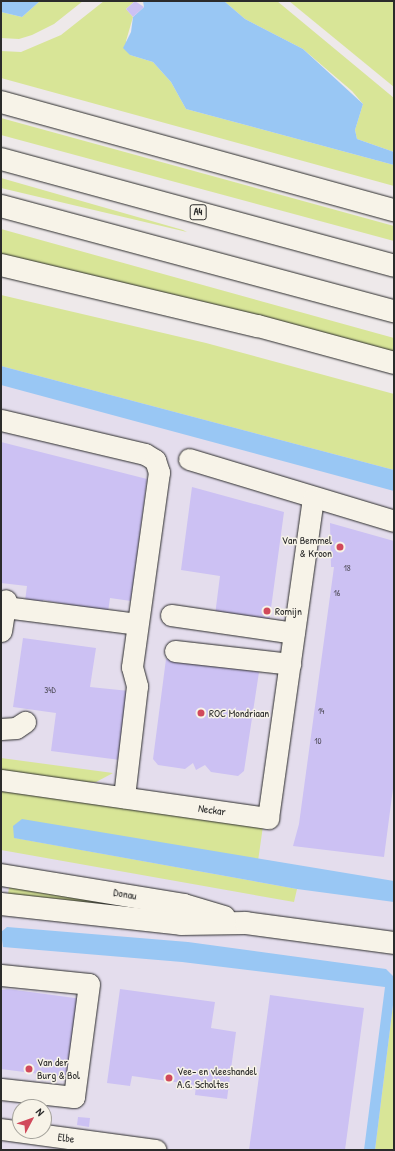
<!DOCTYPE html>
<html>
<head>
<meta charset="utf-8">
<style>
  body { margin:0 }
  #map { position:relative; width:395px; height:1151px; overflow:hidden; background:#eee9ea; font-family:"Patrick Hand",sans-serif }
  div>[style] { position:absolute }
  .built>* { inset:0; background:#e4dded }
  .green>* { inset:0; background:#d8e597 }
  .water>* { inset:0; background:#99c7f4 }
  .building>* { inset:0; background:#ccc1f3 }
  .roads { filter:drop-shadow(0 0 1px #2b2b2b) drop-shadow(0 0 1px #2b2b2b) }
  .minor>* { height:21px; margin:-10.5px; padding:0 10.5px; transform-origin:10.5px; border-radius:10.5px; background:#f7f3e8 }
  .major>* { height:22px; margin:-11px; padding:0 11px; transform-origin:11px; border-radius:11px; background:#f7f3e8 }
  .highway>* { height:22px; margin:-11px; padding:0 11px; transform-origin:11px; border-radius:11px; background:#f7f3e8 }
  .dots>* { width:11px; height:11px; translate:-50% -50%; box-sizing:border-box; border:2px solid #f7f3e8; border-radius:50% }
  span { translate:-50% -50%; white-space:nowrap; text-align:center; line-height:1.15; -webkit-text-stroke:3px #f7f3e8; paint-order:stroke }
  .number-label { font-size:9px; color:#53505d }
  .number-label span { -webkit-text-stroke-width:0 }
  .shield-label span { padding:1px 3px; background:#f7f3e8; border:1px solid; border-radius:3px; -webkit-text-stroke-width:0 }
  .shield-label { font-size:10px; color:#2b2b2b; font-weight:700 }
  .poi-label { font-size:11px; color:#2b2b2b }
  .right { translate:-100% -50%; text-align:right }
  .left { translate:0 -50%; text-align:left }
  .street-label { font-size:11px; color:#2b2b2b }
  .frame { position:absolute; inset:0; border:2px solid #2b2b2b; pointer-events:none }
  .north { position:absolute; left:12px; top:1099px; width:40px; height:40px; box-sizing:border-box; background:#f7f3e8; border:1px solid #a5a39c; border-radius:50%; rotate:49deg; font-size:11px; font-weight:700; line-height:16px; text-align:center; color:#2b2b2b }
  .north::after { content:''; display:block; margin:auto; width:14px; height:18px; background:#d1495b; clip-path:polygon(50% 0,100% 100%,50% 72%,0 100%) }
</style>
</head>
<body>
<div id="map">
  <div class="built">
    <i style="clip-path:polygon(evenodd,1px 336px,394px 427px,394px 1150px,1px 1150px,1px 336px,20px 1107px,44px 1107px,44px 1131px,20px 1131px,20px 1107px)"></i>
  </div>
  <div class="green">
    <i style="clip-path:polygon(40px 1px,83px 1px,54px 24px,32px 35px,19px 39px,1px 38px,1px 12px,22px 17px)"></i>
    <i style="clip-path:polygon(104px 1px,135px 1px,126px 9px,133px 17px,126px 41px,130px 55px,153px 62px,171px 82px,186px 109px,394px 165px,394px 186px,1px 78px,1px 51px,21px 52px,61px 35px)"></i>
    <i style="clip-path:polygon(224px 1px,277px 1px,394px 98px,394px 152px,357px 139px,355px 130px,363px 104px,352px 91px,303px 49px,245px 19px)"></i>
    <i style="clip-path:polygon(289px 1px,394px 1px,394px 87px)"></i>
    <i style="clip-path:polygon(1px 118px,394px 226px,394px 241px,1px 135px)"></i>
    <i style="clip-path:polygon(1px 178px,183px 230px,187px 232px,1px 188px)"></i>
    <i style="clip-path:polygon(1px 229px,394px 338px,394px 353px,216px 305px,1px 255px)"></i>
    <i style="clip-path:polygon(1px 295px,206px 343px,394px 394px,394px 470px,1px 366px)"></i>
    <i style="clip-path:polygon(1px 758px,113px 773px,96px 782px,86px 782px,1px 771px)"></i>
    <i style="clip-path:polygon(1px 790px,263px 826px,258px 861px,196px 850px,15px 838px,297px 889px,294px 902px,1px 850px)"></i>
    <i style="clip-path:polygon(10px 882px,86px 893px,161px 915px,7px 900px)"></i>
    <i style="clip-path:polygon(394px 997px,394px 1150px,375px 1150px)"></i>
  </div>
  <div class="water">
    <i style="clip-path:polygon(1px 1px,40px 1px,22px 17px,1px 12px)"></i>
    <i style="clip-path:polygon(143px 1px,224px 1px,245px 19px,303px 49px,363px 104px,355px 130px,357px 139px,394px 152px,394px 165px,186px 109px,171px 82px,153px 62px,130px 55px,123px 48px,131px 32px,133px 17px,144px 7px)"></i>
    <i style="clip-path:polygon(1px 366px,394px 470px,394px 491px,1px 385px)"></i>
    <i style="clip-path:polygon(22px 819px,394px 881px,394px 902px,297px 889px,14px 838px,13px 826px)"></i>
    <i style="clip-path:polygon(7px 927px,188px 942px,386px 969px,394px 977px,394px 997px,375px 1150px,364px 1150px,385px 987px,182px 962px,3px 947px,1px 932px)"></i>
  </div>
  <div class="building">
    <i style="clip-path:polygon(135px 1px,144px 7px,133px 17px,126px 9px)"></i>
    <i style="clip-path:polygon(1px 442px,147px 479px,131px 601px,110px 598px,108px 612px,43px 600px,43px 603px,25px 601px,27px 586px,1px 583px)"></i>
    <i style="clip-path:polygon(192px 487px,284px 512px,269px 623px,215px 615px,220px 576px,181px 570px)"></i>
    <i style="clip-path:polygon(330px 523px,394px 541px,394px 781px,384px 857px,293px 846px,299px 824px,334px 567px,331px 567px)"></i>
    <i style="clip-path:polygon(23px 638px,96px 648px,90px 687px,129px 691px,120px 760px,51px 751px,56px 713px,13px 707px)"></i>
    <i style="clip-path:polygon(166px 659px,259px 672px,244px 771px,238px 776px,211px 772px,205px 765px,196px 770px,193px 763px,185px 769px,158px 765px,153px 759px)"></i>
    <i style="clip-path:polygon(8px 989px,82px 999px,71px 1078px,1px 1069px,1px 990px)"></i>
    <i style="clip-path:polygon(120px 989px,215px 1002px,211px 1028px,236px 1032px,227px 1099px,195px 1095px,196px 1085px,132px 1076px,130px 1086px,107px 1083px)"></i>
    <i style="clip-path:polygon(270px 995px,364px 1008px,345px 1150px,249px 1150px)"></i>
    <i style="clip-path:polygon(78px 1117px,90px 1118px,89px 1127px,77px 1125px)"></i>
  </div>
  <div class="roads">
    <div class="minor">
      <i style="left:1px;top:420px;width:148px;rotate:13.3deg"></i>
      <i style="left:145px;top:454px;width:12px;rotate:31deg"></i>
      <i style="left:155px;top:460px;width:13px;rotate:72deg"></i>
      <i style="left:159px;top:472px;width:197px;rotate:97.9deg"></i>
      <i style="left:132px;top:667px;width:20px;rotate:75deg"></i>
      <i style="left:137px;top:686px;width:112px;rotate:96.7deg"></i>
      <i style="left:189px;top:459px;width:214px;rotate:16.8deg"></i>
      <i style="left:5px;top:607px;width:133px;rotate:7.3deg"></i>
      <i style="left:171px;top:615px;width:124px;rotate:8.3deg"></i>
      <i style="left:1px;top:631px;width:31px;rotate:-81deg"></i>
      <i style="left:175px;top:651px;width:116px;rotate:6.4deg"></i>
      <i style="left:1px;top:729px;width:15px;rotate:-4deg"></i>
      <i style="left:16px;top:728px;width:11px;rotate:-34deg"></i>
      <i style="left:1px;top:780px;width:270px;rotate:8.1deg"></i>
      <i style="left:268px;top:818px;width:322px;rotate:-82deg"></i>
      <i style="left:1px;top:975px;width:88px;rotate:5.8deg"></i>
      <i style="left:89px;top:984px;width:114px;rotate:97.6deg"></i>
      <i style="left:74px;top:1097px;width:73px;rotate:-173.7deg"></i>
      <i style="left:1px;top:1129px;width:156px;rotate:7.7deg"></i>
    </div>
    <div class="major">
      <i style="left:1px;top:875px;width:185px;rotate:9.3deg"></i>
      <i style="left:184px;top:905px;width:42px;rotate:16.7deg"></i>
      <i style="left:1px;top:904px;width:181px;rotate:6.3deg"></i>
      <i style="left:181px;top:924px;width:65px;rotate:-0.9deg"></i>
      <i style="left:246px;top:923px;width:149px;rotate:7.7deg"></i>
    </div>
    <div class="highway">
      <i style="left:1px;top:102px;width:408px;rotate:15.4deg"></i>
      <i style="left:1px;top:159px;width:407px;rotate:15.2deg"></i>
      <i style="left:1px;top:206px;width:407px;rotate:15deg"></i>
      <i style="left:1px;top:265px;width:264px;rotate:13.4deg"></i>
      <i style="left:258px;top:326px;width:141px;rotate:15.2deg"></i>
    </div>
  </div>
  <div class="dots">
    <i style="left:340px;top:547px;background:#d1495b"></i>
    <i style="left:267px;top:611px;background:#d1495b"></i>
    <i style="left:201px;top:713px;background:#d1495b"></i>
    <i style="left:29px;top:1069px;background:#d1495b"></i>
    <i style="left:169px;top:1078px;background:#d1495b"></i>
  </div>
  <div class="number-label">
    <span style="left:347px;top:568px">18</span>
    <span style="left:337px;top:593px">16</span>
    <span style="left:50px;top:690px">34D</span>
    <span style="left:321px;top:711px">14</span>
    <span style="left:318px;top:741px">10</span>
  </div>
  <div class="shield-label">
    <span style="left:198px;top:212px">A4</span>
  </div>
  <div class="poi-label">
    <span class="right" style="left:332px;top:547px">Van Bemmel<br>&amp; Kroon</span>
    <span class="left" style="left:275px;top:611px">Romijn</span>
    <span class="left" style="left:209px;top:713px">ROC Mondriaan</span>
    <span class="left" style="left:37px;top:1069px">Van der<br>Burg &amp; Bol</span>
    <span class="left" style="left:177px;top:1078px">Vee- en vleeshandel<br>A.G. Scholtes</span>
  </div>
  <div class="street-label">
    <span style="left:212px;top:810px;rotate:8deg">Neckar</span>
    <span style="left:125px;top:894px;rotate:10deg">Donau</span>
    <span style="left:66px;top:1138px;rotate:8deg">Elbe</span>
  </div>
  <div class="frame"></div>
  <div class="north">N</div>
</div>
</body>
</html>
